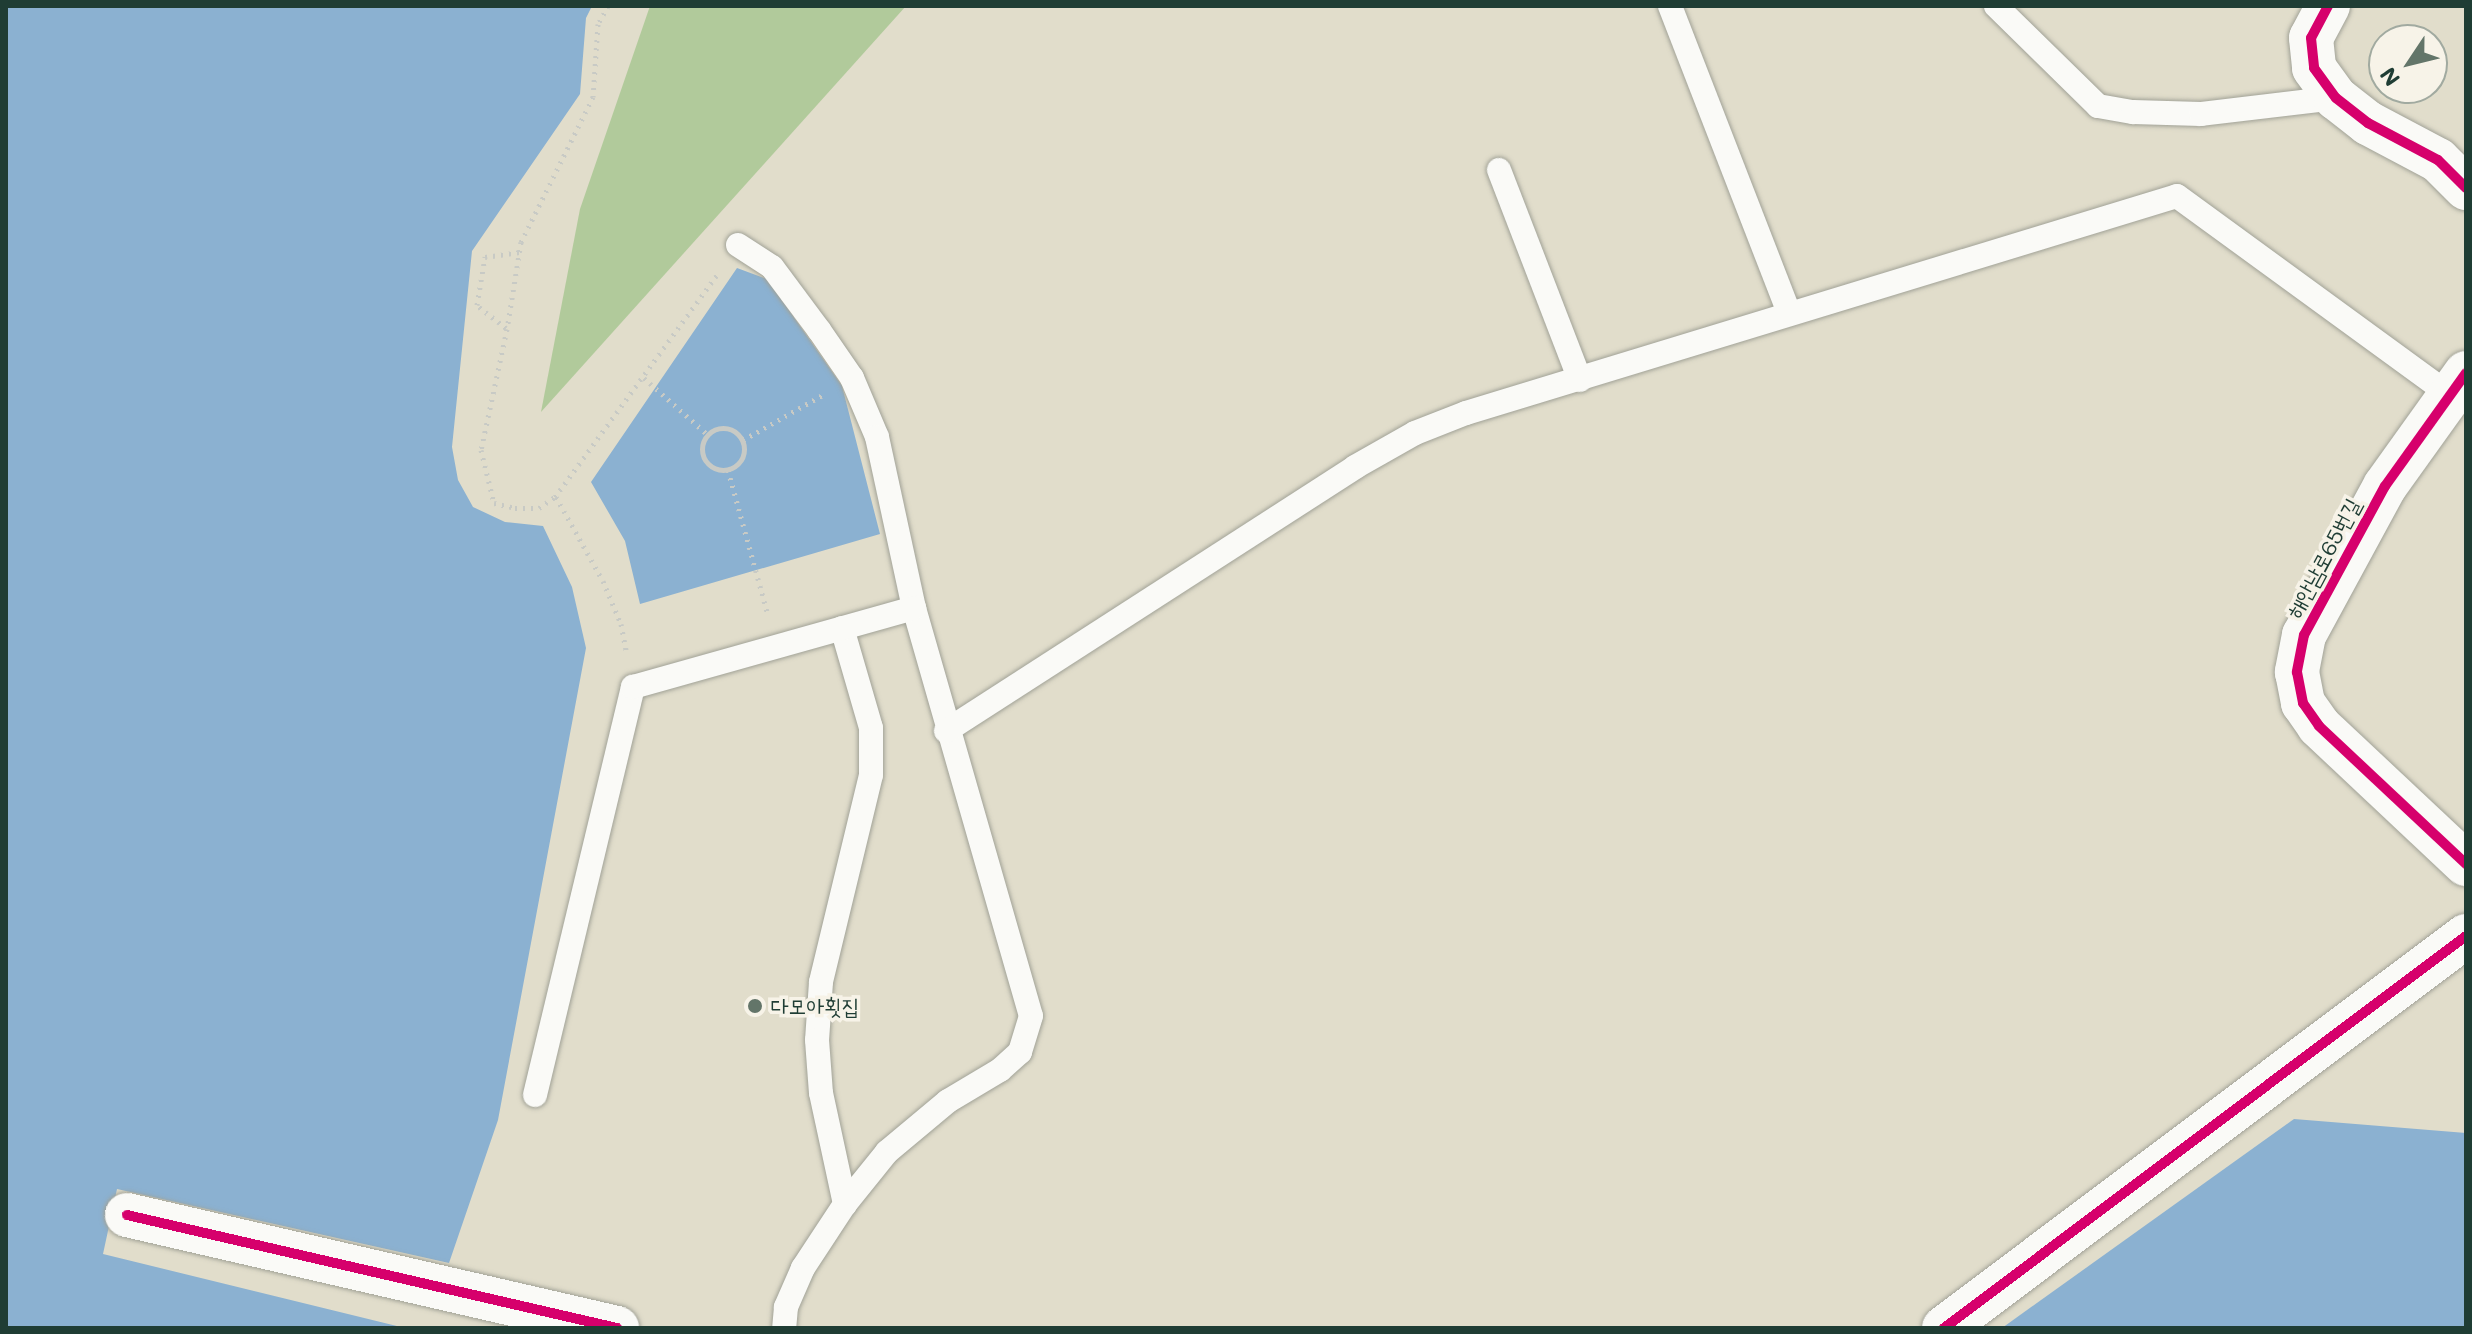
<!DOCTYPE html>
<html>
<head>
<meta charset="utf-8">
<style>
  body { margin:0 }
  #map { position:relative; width:2472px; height:1334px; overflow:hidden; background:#e1ddcb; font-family:Mali,"Poor Story",sans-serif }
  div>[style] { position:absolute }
  .forest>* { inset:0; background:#b1ca9b }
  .water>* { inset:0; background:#8bb1d1 }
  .path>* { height:5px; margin-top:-2.5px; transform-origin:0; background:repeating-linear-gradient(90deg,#c8cac5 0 2px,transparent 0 8px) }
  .path>.ring { margin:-2.5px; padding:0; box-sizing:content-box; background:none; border:5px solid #c8cac5; border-radius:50% }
  .roads { filter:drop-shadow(0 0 2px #a1a297) drop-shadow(0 0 2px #a1a297) }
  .service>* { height:24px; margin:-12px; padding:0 12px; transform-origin:12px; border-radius:12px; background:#fafaf7 }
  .minor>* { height:44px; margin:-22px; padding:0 22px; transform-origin:22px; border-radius:22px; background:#fafaf7 }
  .cycleway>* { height:10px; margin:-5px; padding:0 5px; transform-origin:5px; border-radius:5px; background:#d6006c }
  .dots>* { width:22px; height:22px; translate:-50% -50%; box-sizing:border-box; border:4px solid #f7f3e8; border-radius:50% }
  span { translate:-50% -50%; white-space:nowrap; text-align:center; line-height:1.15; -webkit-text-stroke:7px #f7f3e8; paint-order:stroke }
  .street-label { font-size:22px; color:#1f3d34 }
  .poi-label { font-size:22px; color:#1f3d34 }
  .left { translate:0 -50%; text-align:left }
  .frame { position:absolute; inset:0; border:8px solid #1f3d34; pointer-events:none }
  .north { position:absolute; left:2368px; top:24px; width:80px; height:80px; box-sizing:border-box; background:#f7f3e8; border:2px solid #a1aaa0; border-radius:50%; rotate:235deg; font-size:22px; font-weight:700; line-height:32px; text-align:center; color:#1f3d34 }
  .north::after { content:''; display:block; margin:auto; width:28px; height:36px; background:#637569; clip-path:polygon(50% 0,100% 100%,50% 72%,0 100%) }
</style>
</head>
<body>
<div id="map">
  <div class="forest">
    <i style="clip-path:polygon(650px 6px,906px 6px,541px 412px,580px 209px)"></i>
  </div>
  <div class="water">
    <i style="clip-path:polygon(6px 6px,592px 6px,586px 18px,580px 94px,472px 251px,452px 447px,458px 480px,473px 507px,505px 522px,543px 526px,572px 587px,586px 648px,498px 1120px,449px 1263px,117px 1189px,103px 1254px,405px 1328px,6px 1328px)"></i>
    <i style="clip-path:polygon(737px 268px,767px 279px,842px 386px,880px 534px,640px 604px,625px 541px,591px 482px)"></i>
    <i style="clip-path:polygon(2294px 1119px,2466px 1133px,2466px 1328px,2002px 1328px)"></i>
  </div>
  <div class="path">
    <i style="left:608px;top:6px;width:21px;rotate:119deg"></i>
    <i style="left:598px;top:24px;width:73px;rotate:93.9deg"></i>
    <i style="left:593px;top:97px;width:162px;rotate:116.4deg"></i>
    <i style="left:521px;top:242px;width:88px;rotate:99.1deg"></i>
    <i style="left:507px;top:329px;width:124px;rotate:102.1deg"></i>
    <i style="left:481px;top:450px;width:55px;rotate:76.2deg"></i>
    <i style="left:494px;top:503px;width:22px;rotate:13deg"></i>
    <i style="left:515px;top:508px;width:24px"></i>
    <i style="left:539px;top:508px;width:19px;rotate:-35deg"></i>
    <i style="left:555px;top:497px;width:278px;rotate:-53.9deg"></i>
    <i style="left:506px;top:328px;width:37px;rotate:-142deg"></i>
    <i style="left:477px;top:305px;width:49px;rotate:-80.5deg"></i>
    <i style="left:485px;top:257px;width:35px;rotate:-8deg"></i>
    <i style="left:644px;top:378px;width:84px;rotate:41.6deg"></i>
    <i class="ring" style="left:702px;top:428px;width:37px;height:37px"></i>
    <i style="left:743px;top:440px;width:95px;rotate:-29.5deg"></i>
    <i style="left:728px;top:470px;width:150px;rotate:74.6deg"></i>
    <i style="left:556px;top:497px;width:96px;rotate:60.8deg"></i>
    <i style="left:603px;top:581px;width:47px;rotate:67.3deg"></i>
    <i style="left:621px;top:624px;width:31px;rotate:79deg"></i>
  </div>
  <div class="roads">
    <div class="service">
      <i style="left:1670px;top:6px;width:329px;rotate:68.8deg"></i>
      <i style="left:1996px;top:6px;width:143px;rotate:44.4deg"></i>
      <i style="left:2098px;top:106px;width:36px;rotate:10deg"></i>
      <i style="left:2133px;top:112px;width:68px;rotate:1.7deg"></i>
      <i style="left:2201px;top:114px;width:136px;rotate:-6.8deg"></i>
      <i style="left:1499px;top:170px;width:225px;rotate:68.9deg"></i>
      <i style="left:738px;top:245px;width:40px;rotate:32.9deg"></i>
      <i style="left:772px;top:267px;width:79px;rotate:53.3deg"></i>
      <i style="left:819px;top:330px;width:58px;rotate:55.5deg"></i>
      <i style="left:852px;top:378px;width:64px;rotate:67deg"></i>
      <i style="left:877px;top:437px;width:175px;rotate:77.8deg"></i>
      <i style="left:914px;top:608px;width:424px;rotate:74deg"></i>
      <i style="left:1031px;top:1016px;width:38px;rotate:107deg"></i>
      <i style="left:1020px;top:1052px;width:27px;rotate:138deg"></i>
      <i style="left:1000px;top:1070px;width:61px;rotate:149.2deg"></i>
      <i style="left:948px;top:1101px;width:80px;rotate:140.1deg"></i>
      <i style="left:887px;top:1152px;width:67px;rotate:128.9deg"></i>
      <i style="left:845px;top:1204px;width:77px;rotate:123.3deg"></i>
      <i style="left:803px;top:1268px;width:43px;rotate:113.6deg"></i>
      <i style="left:786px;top:1307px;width:21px;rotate:95deg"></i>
      <i style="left:842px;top:628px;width:104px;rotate:73.8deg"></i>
      <i style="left:871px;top:728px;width:47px;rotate:90deg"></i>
      <i style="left:871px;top:775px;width:213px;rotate:103.6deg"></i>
      <i style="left:821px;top:982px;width:58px;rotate:93.9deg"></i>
      <i style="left:817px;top:1040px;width:53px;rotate:85.7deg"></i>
      <i style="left:821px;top:1093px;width:114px;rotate:77.8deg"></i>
      <i style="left:946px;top:731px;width:487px;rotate:-32.8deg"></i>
      <i style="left:1355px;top:467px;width:69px;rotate:-29.5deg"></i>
      <i style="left:1415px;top:433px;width:55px;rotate:-21.4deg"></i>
      <i style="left:1466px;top:413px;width:743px;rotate:-16.97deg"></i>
      <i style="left:2177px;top:196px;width:338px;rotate:36.1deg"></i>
      <i style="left:535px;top:1095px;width:420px;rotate:-76.5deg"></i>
      <i style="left:633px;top:687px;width:292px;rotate:-15.7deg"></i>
    </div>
    <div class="minor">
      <i style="left:2328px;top:6px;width:36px;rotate:118deg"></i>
      <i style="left:2311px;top:38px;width:30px;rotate:84deg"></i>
      <i style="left:2314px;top:68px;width:37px;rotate:54deg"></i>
      <i style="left:2336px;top:98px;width:41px;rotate:38deg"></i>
      <i style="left:2368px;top:123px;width:79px;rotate:27.9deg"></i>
      <i style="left:2438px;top:160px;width:40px;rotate:45deg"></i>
      <i style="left:2466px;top:373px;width:139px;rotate:125.6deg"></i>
      <i style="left:2385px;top:486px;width:170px;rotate:118.5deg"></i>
      <i style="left:2304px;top:635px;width:38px;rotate:101deg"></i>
      <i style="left:2297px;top:672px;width:32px;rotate:79deg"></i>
      <i style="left:2303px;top:703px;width:28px;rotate:55deg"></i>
      <i style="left:2319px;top:726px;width:202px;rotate:43.2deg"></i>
      <i style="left:127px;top:1215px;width:503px;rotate:12.99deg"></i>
      <i style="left:1944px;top:1328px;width:653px;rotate:-36.91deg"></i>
    </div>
  </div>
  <div class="cycleway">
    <i style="left:2328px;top:6px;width:36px;rotate:118deg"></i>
    <i style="left:2311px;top:38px;width:30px;rotate:84deg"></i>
    <i style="left:2314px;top:68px;width:37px;rotate:54deg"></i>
    <i style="left:2336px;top:98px;width:41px;rotate:38deg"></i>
    <i style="left:2368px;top:123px;width:79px;rotate:27.9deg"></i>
    <i style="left:2438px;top:160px;width:40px;rotate:45deg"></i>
    <i style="left:2466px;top:373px;width:139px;rotate:125.6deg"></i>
    <i style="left:2385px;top:486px;width:170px;rotate:118.5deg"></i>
    <i style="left:2304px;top:635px;width:38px;rotate:101deg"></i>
    <i style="left:2297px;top:672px;width:32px;rotate:79deg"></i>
    <i style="left:2303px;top:703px;width:28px;rotate:55deg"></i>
    <i style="left:2319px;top:726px;width:202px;rotate:43.2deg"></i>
    <i style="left:127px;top:1215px;width:503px;rotate:12.99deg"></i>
    <i style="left:1944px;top:1328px;width:653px;rotate:-36.91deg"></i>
  </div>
  <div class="dots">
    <i style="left:755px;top:1006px;background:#637569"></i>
  </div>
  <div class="street-label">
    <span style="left:2323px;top:558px;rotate:-62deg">해안남로65번길</span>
  </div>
  <div class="poi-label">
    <span class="left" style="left:771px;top:1006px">다모아횟집</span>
  </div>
  <div class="frame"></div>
  <div class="north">N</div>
</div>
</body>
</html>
